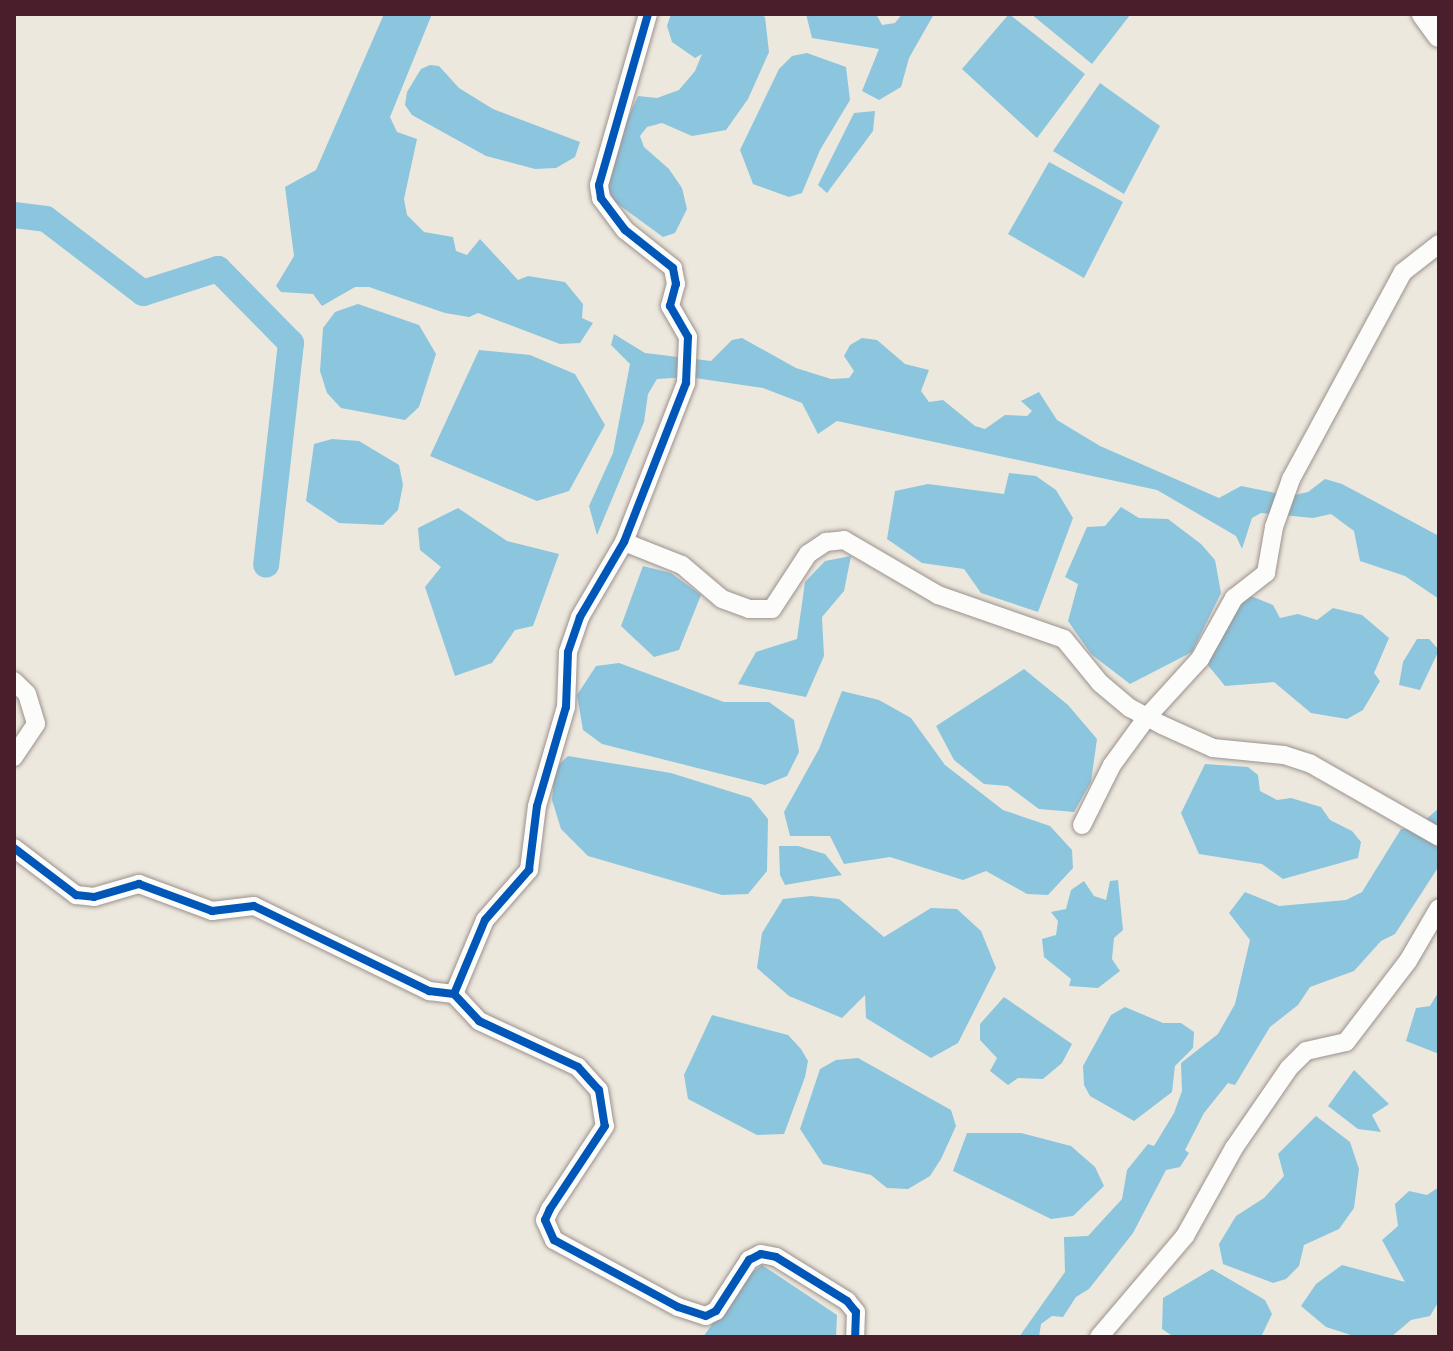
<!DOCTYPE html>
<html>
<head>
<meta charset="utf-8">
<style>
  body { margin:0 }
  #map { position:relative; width:1453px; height:1351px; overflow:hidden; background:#ede8dd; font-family:"IM FELL DW Pica",serif }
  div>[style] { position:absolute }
  .water>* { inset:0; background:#8cc5de }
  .river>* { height:26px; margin:-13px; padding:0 13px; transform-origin:13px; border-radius:13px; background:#8cc5de }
  .roads { filter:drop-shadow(0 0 2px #9b918e) drop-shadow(0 0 2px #9b918e) }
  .minor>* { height:18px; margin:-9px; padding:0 9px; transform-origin:9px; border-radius:9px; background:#fcfcfa }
  .major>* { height:24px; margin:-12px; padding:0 12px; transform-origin:12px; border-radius:12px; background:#fcfcfa }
  .cycleway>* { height:8px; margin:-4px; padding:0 4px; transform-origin:4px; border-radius:4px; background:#0057b8 }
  span { translate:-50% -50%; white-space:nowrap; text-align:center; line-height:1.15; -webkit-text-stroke:7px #fff; paint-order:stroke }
  .frame { position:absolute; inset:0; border:16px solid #4a1f2b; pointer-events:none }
</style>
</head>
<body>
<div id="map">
  <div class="water">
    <i style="clip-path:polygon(384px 14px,432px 14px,390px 117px,397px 132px,417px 139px,404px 199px,407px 215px,424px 232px,453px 237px,456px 251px,467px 255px,480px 239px,518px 280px,528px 276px,565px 282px,583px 304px,582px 318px,593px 323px,580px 343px,560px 344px,478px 313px,469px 317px,445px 313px,369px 287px,355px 287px,322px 306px,313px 294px,281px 292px,276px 286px,294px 256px,285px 187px,316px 170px)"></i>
    <i style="clip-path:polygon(671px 14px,759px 14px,765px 17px,769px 52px,748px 99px,726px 130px,692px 136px,662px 123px,647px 127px,640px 136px,644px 147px,669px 169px,682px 188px,687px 209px,675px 233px,663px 237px,615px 202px,601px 177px,638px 96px,657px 98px,679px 90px,695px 71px,702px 54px,695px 58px,672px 42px,667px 26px)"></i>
    <i style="clip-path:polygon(806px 14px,876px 14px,882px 25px,895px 23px,902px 14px,934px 14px,909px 58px,901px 87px,879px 100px,862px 91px,879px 49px,812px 38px)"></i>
    <i style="clip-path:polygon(1009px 14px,1085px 74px,1037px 138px,962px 69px)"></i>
    <i style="clip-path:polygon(1031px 14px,1129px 14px,1130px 15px,1092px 64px)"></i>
    <i style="clip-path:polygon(807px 53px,846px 67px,850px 100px,820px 150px,802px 193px,789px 197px,753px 184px,740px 150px,779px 69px,792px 56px)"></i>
    <i style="clip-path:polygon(430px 65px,439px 66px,459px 88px,493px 109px,580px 142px,575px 157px,556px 168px,535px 169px,486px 156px,412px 115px,405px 105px,407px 92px,421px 69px)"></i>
    <i style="clip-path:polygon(1100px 83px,1160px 126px,1124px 194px,1053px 151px)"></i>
    <i style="clip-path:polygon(875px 111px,873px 131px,827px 193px,818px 185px,854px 113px)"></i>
    <i style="clip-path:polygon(1049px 162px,1123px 202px,1084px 278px,1008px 234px)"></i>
    <i style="clip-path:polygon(358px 304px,419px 325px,436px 354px,419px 407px,405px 420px,341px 408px,327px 393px,320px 371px,323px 328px,335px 312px)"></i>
    <i style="clip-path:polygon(614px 334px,645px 353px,711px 361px,732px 340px,742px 338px,796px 368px,831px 379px,849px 378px,854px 371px,844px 356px,850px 345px,862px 338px,877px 340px,905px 364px,929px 370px,921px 391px,929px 402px,943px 400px,975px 426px,985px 429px,1005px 415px,1027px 416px,1032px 411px,1021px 401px,1039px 392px,1057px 420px,1100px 446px,1219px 498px,1241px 486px,1290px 496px,1308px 492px,1325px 479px,1342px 484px,1439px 536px,1439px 599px,1405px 576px,1360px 561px,1354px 531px,1331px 514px,1313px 518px,1261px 513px,1252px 518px,1242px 549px,1236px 536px,1157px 490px,837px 421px,818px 434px,802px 403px,763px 388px,688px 377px,657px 379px,648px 394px,644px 422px,597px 535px,589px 506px,613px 453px,630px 364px,611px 345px)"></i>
    <i style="clip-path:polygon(479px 350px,530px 355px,575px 374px,605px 425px,569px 491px,537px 501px,430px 456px)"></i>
    <i style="clip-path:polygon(332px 439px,359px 441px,399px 465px,403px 485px,398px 510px,383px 525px,339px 523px,306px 501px,314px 444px)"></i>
    <i style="clip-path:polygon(1009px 473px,1036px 476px,1056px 490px,1073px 518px,1038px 612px,981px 593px,964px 569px,922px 563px,887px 539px,895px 491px,928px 484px,1004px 494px)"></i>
    <i style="clip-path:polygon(1121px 507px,1139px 518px,1168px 519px,1201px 544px,1215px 560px,1221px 593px,1192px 652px,1130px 684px,1091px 654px,1068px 621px,1078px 584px,1065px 577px,1087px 527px,1105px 526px)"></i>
    <i style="clip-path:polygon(458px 508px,507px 541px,559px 554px,533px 626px,515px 630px,492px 663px,455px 676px,425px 587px,441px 567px,420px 550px,418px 528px)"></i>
    <i style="clip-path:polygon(851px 556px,844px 591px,822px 617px,824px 656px,806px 697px,738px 684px,756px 652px,797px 639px,805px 582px,825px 561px)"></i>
    <i style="clip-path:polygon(643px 566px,671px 573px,701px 595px,679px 650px,654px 657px,621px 626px)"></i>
    <i style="clip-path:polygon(1246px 594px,1273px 605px,1280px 618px,1298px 614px,1317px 620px,1333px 608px,1362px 615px,1389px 638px,1374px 673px,1380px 681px,1363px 710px,1347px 719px,1311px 713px,1274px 682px,1225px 686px,1207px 664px)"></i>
    <i style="clip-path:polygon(1417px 639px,1429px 639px,1439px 650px,1420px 690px,1399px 685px,1403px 662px)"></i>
    <i style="clip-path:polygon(619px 663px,724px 702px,769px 702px,794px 720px,799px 752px,787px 776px,765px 785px,602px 744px,583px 730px,577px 695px,596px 666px)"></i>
    <i style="clip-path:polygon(1024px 669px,1068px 705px,1097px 739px,1091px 782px,1074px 812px,1039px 809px,1008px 786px,984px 784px,954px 760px,936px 726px)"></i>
    <i style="clip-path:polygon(842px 691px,879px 700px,911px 718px,945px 765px,1003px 810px,1050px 826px,1072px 850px,1073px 868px,1048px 895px,1027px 894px,986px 871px,963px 880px,890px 857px,844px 864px,830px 836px,790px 836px,784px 812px,819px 749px)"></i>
    <i style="clip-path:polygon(568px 756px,671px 773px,751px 798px,768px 819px,767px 871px,748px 894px,722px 895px,588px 856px,561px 829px,552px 800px,555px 768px)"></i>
    <i style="clip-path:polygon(1205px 764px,1248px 767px,1258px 775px,1260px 791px,1277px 800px,1291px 798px,1321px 807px,1330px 820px,1352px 831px,1361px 842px,1358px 858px,1283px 879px,1262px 864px,1199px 854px,1181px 813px)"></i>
    <i style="clip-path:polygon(1439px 808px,1439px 866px,1395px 934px,1381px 941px,1354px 971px,1310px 987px,1298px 1005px,1270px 1027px,1235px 1085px,1228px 1083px,1204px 1113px,1185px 1150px,1189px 1153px,1180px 1167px,1166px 1170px,1133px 1233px,1089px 1289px,1076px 1297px,1063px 1317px,1052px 1316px,1041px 1324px,1039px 1337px,1019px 1337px,1065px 1272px,1064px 1237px,1088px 1236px,1122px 1199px,1127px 1170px,1148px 1144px,1154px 1146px,1174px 1113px,1182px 1091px,1181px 1063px,1218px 1034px,1235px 1004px,1250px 940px,1229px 913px,1245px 892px,1279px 906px,1346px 900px,1362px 892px,1401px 829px,1416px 828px)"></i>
    <i style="clip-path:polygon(779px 846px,798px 846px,825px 854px,842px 875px,785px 885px,780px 875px)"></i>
    <i style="clip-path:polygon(1118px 880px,1123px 930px,1114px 938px,1112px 959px,1120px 971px,1098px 988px,1069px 986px,1071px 979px,1044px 957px,1042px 939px,1056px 935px,1058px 921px,1051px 912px,1066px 909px,1071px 890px,1084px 881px,1094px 896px,1106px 900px,1110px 881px)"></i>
    <i style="clip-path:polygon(811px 896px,839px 899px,884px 937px,931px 908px,957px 909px,981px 931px,996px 968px,958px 1043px,931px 1058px,866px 1018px,865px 995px,842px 1018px,789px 996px,757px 968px,762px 933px,783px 899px)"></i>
    <i style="clip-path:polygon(1439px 991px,1439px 1054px,1406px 1041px,1416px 1008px,1430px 1006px)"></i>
    <i style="clip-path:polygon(1004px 997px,1072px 1044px,1062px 1063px,1043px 1079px,1018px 1078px,1008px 1085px,990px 1071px,997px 1058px,980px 1040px,980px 1024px)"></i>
    <i style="clip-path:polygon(1125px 1007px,1163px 1023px,1181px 1023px,1194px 1032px,1193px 1048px,1175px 1066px,1172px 1092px,1134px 1121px,1090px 1096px,1084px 1085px,1083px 1066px,1111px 1015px)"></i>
    <i style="clip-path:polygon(712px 1015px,788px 1035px,801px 1049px,808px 1061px,805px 1077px,784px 1134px,757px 1135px,688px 1099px,684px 1075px)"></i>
    <i style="clip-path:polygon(858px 1058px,951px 1110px,956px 1126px,941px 1159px,930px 1176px,908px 1189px,887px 1188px,871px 1175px,823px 1164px,800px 1129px,820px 1069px,836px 1060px)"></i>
    <i style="clip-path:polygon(1354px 1070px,1389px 1104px,1372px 1115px,1381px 1132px,1358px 1129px,1328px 1106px)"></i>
    <i style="clip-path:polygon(1316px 1116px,1350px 1142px,1359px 1169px,1354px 1208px,1339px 1229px,1304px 1245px,1299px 1266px,1286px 1279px,1273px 1283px,1223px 1264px,1219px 1244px,1236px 1216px,1264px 1198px,1284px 1176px,1278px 1154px)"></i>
    <i style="clip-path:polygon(967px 1133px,1021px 1133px,1071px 1146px,1095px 1167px,1104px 1186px,1073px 1216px,1051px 1219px,953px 1171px)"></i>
    <i style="clip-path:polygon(1439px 1187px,1439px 1301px,1430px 1316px,1411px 1320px,1391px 1337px,1357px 1337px,1326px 1327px,1301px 1306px,1316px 1284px,1342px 1265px,1405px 1282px,1382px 1240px,1398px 1226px,1395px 1204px,1409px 1191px,1427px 1195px)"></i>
    <i style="clip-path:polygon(762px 1265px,837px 1315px,836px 1337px,703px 1337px,745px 1278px)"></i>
    <i style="clip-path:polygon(1212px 1269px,1265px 1300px,1272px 1314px,1261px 1337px,1174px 1337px,1162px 1329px,1163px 1298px)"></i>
  </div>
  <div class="river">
    <i style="left:14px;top:215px;width:32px;rotate:7deg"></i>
    <i style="left:46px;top:219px;width:122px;rotate:37.3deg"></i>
    <i style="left:143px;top:293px;width:79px;rotate:-17.7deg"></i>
    <i style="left:218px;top:269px;width:104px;rotate:45.4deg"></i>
    <i style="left:291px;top:343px;width:223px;rotate:96.4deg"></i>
  </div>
  <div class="roads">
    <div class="minor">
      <i style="left:624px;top:542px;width:62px;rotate:21.6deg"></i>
      <i style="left:682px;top:565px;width:52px;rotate:40.4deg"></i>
      <i style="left:722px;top:599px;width:29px;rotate:20deg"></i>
      <i style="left:749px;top:609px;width:23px"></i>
      <i style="left:772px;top:609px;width:66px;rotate:-56.8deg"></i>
      <i style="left:808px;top:554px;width:22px;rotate:-34deg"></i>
      <i style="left:826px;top:542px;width:18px;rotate:-6deg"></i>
      <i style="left:844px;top:540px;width:109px;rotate:30.3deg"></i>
      <i style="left:938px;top:595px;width:133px;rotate:19.2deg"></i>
      <i style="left:1064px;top:639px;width:57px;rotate:50.7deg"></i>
      <i style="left:1100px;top:683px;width:39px;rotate:40deg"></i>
      <i style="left:1130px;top:708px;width:36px;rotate:28deg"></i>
      <i style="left:1162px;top:725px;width:56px;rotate:24.3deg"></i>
      <i style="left:1213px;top:748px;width:71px;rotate:5.6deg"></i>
      <i style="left:1284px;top:755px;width:28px;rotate:18deg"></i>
      <i style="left:1311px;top:764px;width:147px;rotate:29.7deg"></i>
      <i style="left:14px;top:681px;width:18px;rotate:45deg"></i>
      <i style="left:27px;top:694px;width:31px;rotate:73deg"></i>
      <i style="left:36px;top:724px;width:40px;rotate:124deg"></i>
      <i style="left:1082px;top:825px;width:67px;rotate:-63.4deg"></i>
      <i style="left:1112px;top:765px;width:59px;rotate:-53.9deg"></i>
      <i style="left:1147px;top:717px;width:79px;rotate:-47.6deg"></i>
      <i style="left:1200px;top:659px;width:70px;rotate:-60.9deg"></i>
      <i style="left:1234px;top:598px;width:41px;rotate:-38deg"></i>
      <i style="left:1266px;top:573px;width:47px;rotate:-80.1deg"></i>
      <i style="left:1274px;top:527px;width:51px;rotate:-70.5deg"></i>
      <i style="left:1291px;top:479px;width:235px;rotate:-61.6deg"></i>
      <i style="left:1403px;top:272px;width:46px;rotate:-37.9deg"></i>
      <i style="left:14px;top:848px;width:78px;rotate:37.2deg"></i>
      <i style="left:76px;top:895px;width:18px;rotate:6deg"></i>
      <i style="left:94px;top:897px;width:47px;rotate:-16.1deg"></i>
      <i style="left:139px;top:884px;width:78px;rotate:20.3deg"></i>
      <i style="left:212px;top:911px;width:42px;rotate:-6.8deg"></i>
      <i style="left:254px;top:906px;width:195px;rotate:25.9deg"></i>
      <i style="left:429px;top:991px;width:25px;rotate:7deg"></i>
      <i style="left:454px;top:994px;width:37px;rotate:47deg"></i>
      <i style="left:479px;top:1021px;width:109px;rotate:24.9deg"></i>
      <i style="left:578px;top:1067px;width:31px;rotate:48deg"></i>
      <i style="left:599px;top:1090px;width:36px;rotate:81deg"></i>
      <i style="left:605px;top:1126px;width:100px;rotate:123.5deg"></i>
      <i style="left:550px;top:1209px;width:12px;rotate:114deg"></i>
      <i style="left:545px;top:1220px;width:22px;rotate:66deg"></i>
      <i style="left:554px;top:1240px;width:141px;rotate:28.4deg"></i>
      <i style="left:678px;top:1307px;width:29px;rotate:18deg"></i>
      <i style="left:706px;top:1316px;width:11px;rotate:-27deg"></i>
      <i style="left:716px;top:1311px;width:61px;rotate:-57.1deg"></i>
      <i style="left:749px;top:1260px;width:13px;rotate:-27deg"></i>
      <i style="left:761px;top:1254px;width:15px;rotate:11deg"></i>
      <i style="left:776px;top:1257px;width:84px;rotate:31.8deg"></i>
      <i style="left:847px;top:1301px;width:14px;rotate:51deg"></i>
      <i style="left:856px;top:1312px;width:25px;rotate:92deg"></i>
      <i style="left:454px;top:994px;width:80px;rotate:-67.3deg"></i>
      <i style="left:485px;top:920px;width:67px;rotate:-48.7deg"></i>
      <i style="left:529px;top:870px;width:64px;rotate:-82.9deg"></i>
      <i style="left:537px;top:806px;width:103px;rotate:-73.7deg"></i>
      <i style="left:566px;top:707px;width:55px;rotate:-87.9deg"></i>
      <i style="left:568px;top:652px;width:37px;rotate:-71deg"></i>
      <i style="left:580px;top:617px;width:87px;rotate:-59.6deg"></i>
      <i style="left:624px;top:542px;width:171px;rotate:-68.7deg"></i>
      <i style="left:686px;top:383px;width:46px;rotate:-87.5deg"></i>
      <i style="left:688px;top:337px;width:36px;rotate:-120deg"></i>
      <i style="left:670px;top:306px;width:23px;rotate:-75deg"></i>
      <i style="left:676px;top:284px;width:16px;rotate:-101deg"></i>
      <i style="left:673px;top:268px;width:61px;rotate:-141.6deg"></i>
      <i style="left:625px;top:230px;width:40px;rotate:-127deg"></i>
      <i style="left:601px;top:198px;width:13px;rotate:-99deg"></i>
      <i style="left:599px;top:185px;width:178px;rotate:-74deg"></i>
      <i style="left:1099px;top:1337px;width:133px;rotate:-49.6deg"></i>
      <i style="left:1185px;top:1236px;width:101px;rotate:-60.9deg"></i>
      <i style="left:1234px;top:1148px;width:97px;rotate:-55.5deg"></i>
      <i style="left:1289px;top:1068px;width:24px;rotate:-45deg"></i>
      <i style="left:1306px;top:1051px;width:41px;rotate:-12.7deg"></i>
      <i style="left:1346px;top:1042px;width:102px;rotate:-52.6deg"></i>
      <i style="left:1408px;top:961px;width:61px;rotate:-59.7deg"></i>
    </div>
    <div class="major">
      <i style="left:1424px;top:14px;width:26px;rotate:54deg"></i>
    </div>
  </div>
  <div class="cycleway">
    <i style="left:14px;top:848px;width:78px;rotate:37.2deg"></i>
    <i style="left:76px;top:895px;width:18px;rotate:6deg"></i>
    <i style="left:94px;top:897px;width:47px;rotate:-16.1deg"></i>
    <i style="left:139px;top:884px;width:78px;rotate:20.3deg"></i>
    <i style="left:212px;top:911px;width:42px;rotate:-6.8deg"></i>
    <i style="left:254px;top:906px;width:195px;rotate:25.9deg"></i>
    <i style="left:429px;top:991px;width:25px;rotate:7deg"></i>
    <i style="left:454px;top:994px;width:37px;rotate:47deg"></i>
    <i style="left:479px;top:1021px;width:109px;rotate:24.9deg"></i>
    <i style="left:578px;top:1067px;width:31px;rotate:48deg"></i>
    <i style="left:599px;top:1090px;width:36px;rotate:81deg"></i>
    <i style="left:605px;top:1126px;width:100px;rotate:123.5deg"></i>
    <i style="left:550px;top:1209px;width:12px;rotate:114deg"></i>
    <i style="left:545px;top:1220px;width:22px;rotate:66deg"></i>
    <i style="left:554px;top:1240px;width:141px;rotate:28.4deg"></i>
    <i style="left:678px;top:1307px;width:29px;rotate:18deg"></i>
    <i style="left:706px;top:1316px;width:11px;rotate:-27deg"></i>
    <i style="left:716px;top:1311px;width:61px;rotate:-57.1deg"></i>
    <i style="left:749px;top:1260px;width:13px;rotate:-27deg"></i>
    <i style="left:761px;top:1254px;width:15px;rotate:11deg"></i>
    <i style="left:776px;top:1257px;width:84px;rotate:31.8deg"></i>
    <i style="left:847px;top:1301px;width:14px;rotate:51deg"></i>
    <i style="left:856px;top:1312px;width:25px;rotate:92deg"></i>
    <i style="left:454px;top:994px;width:80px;rotate:-67.3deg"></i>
    <i style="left:485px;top:920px;width:67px;rotate:-48.7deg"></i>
    <i style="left:529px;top:870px;width:64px;rotate:-82.9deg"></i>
    <i style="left:537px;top:806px;width:103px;rotate:-73.7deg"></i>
    <i style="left:566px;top:707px;width:55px;rotate:-87.9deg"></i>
    <i style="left:568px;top:652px;width:37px;rotate:-71deg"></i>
    <i style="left:580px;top:617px;width:87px;rotate:-59.6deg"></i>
    <i style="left:624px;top:542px;width:171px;rotate:-68.7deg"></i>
    <i style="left:686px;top:383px;width:46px;rotate:-87.5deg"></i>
    <i style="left:688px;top:337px;width:36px;rotate:-120deg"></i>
    <i style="left:670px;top:306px;width:23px;rotate:-75deg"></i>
    <i style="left:676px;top:284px;width:16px;rotate:-101deg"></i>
    <i style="left:673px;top:268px;width:61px;rotate:-141.6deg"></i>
    <i style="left:625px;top:230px;width:40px;rotate:-127deg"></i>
    <i style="left:601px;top:198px;width:13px;rotate:-99deg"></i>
    <i style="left:599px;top:185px;width:178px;rotate:-74deg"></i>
  </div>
  <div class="frame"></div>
</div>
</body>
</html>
